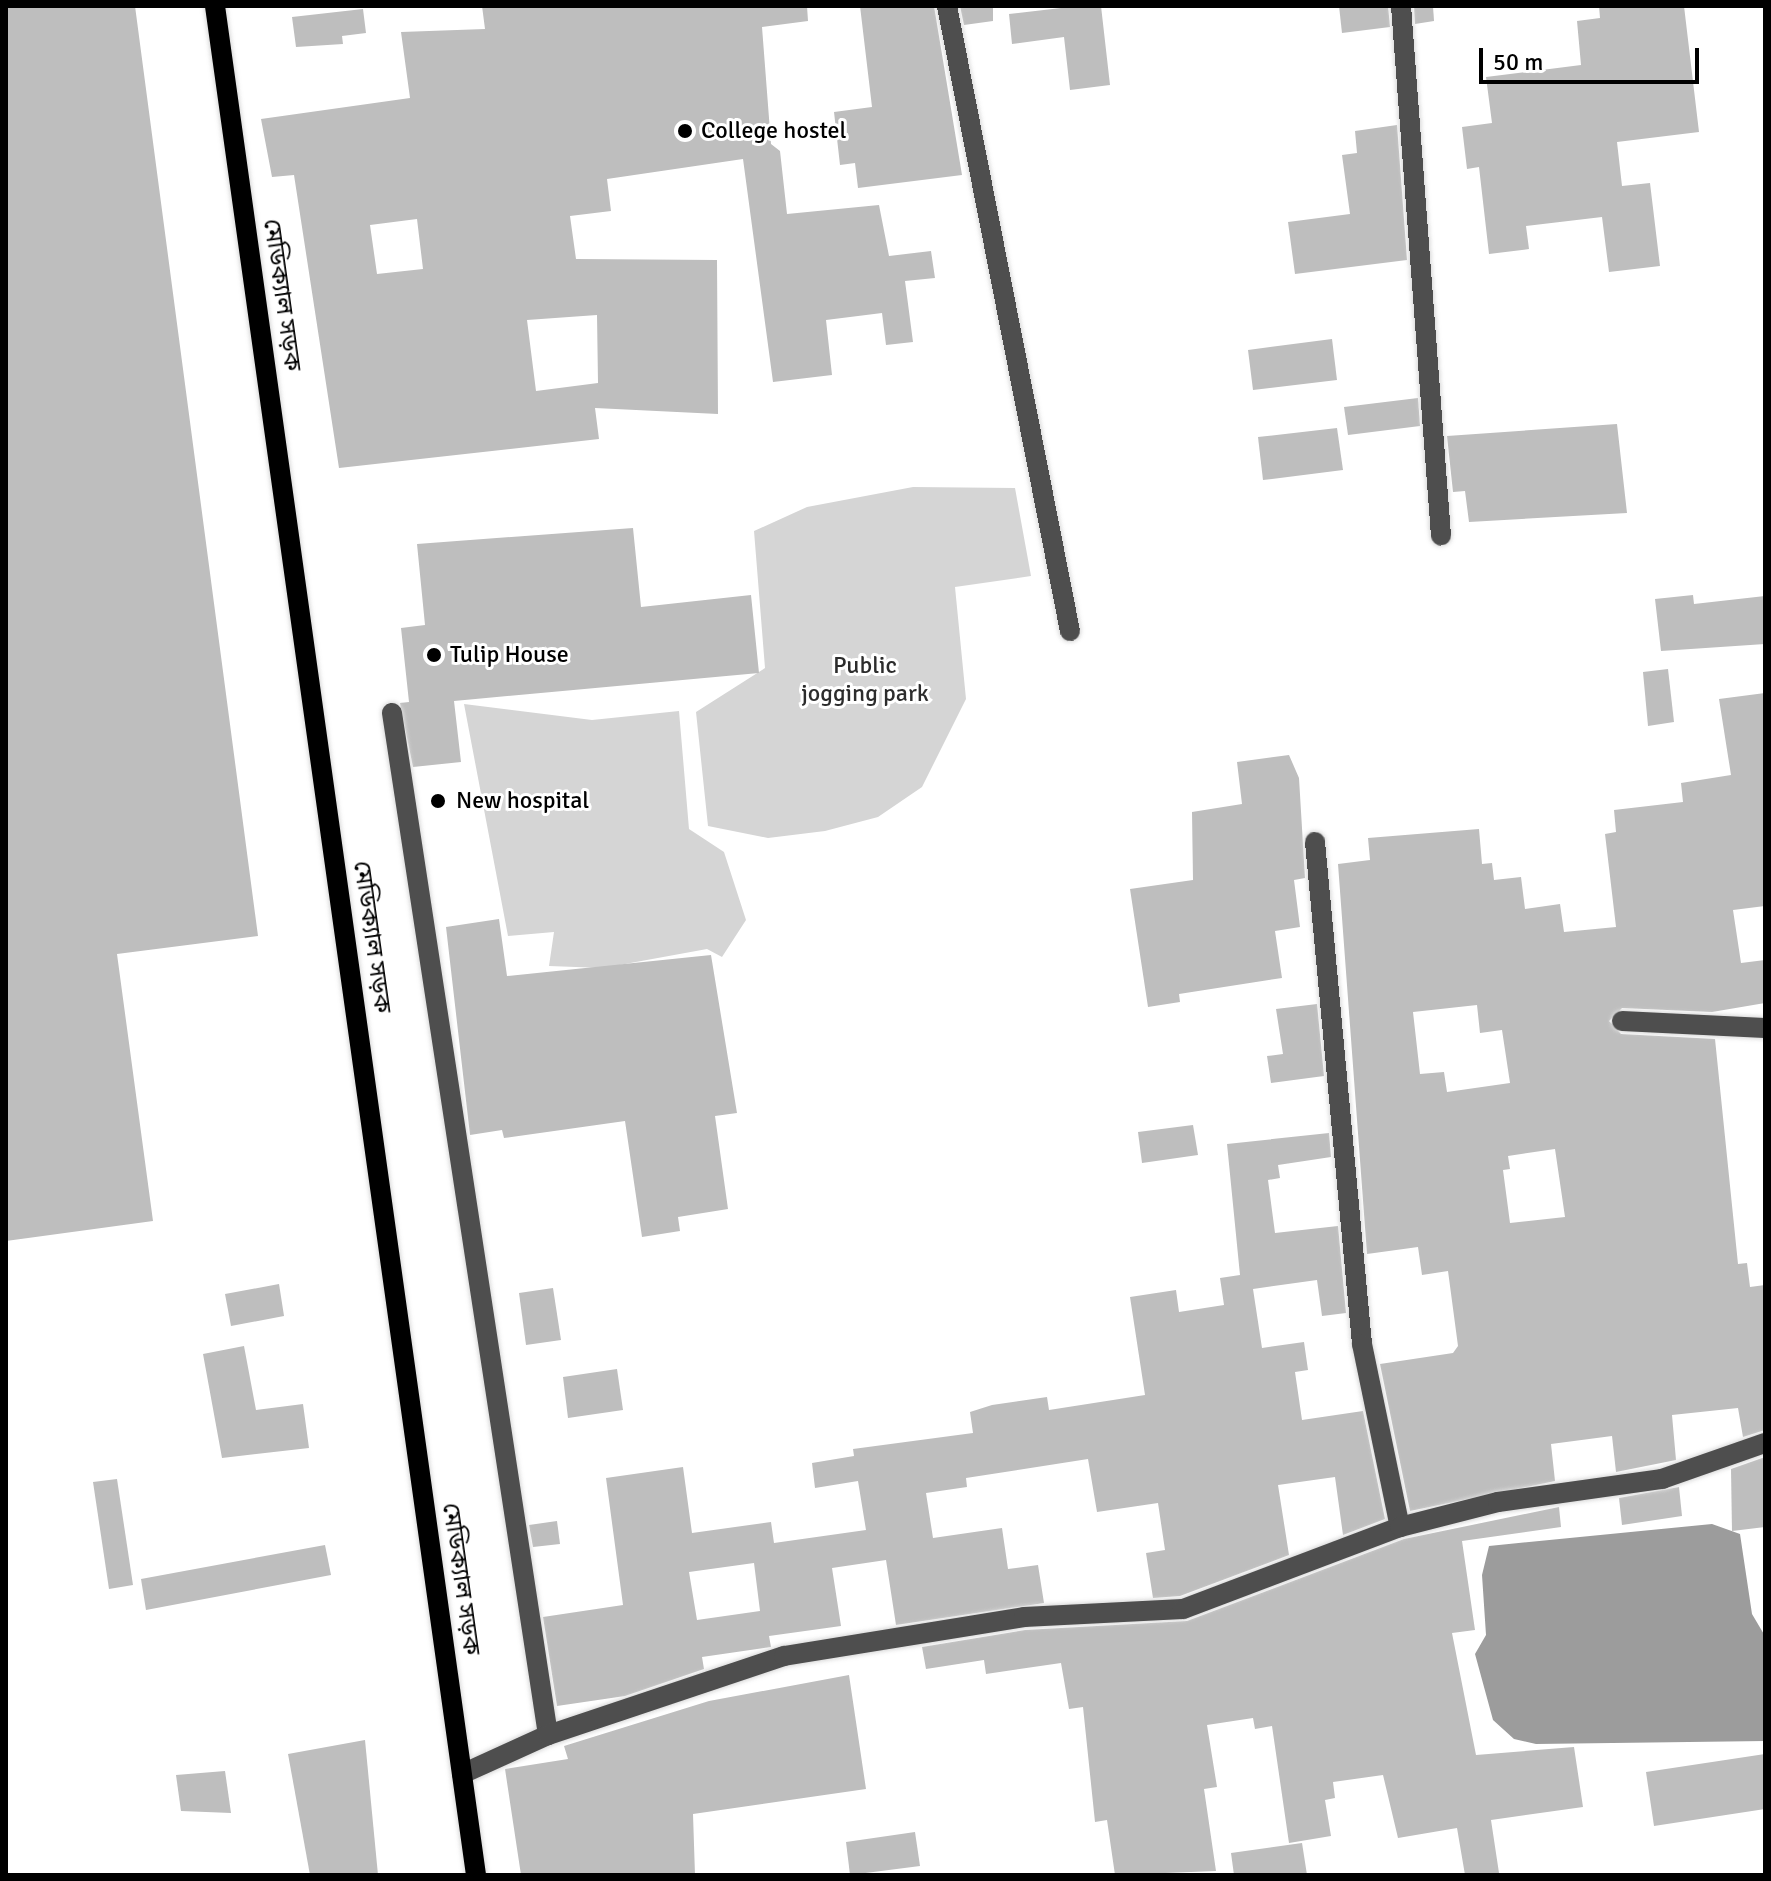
<!DOCTYPE html>
<html>
<head>
<meta charset="utf-8">
<style>
  body { margin:0 }
  #map { position:relative; width:1771px; height:1881px; overflow:hidden; background:#fff; font-family:Signika,"Noto Sans Bengali",sans-serif }
  div>[style] { position:absolute }
  .green>* { inset:0; background:#d5d5d5 }
  .water>* { inset:0; background:#9c9c9c }
  .building>* { inset:0; background:#bebebe }
  .roads { filter:drop-shadow(0 0 2px #dbdbdb) drop-shadow(0 0 2px #dbdbdb) }
  .minor>* { height:20px; margin:-10px; padding:0 10px; transform-origin:10px; border-radius:10px; background:#4e4e4e }
  .major>* { height:20px; margin:-10px; padding:0 10px; transform-origin:10px; border-radius:10px; background:#000 }
  .dots>* { width:22px; height:22px; translate:-50% -50%; box-sizing:border-box; border:4px solid #fff; border-radius:50% }
  span { translate:-50% -50%; white-space:nowrap; text-align:center; line-height:1.15; -webkit-text-stroke:6px #fff; paint-order:stroke }
  .poi-label { font-size:24px; color:#000 }
  .left { translate:0 -50%; text-align:left }
  .street-label { font-size:24px; color:#000 }
  .park-label { font-size:24px; color:#2c2c2c }
  .frame { position:absolute; inset:0; border:8px solid #000; pointer-events:none }
  .scale { position:absolute; left:1479px; top:48px; width:220px; height:36px; box-sizing:border-box; border:4px solid #000; border-top:0; padding-left:10px; font-size:24px; line-height:28px; white-space:nowrap; color:#000; -webkit-text-stroke:6px #fff; paint-order:stroke }
</style>
</head>
<body>
<div id="map">
  <div class="green">
    <i style="clip-path:polygon(913px 487px,1015px 488px,1031px 576px,955px 587px,966px 699px,922px 787px,878px 817px,825px 831px,768px 838px,708px 826px,696px 712px,765px 668px,754px 531px,807px 507px)"></i>
    <i style="clip-path:polygon(464px 704px,592px 720px,679px 711px,689px 829px,724px 852px,746px 920px,722px 957px,707px 949px,603px 968px,549px 966px,554px 932px,508px 936px)"></i>
  </div>
  <div class="water">
    <i style="clip-path:polygon(1712px 1524px,1740px 1534px,1752px 1614px,1765px 1636px,1765px 1741px,1536px 1744px,1514px 1739px,1493px 1720px,1475px 1654px,1486px 1635px,1482px 1575px,1489px 1546px)"></i>
  </div>
  <div class="building">
    <i style="clip-path:polygon(6px 6px,135px 6px,258px 936px,117px 954px,153px 1221px,6px 1241px)"></i>
    <i style="clip-path:polygon(evenodd,482px 6px,807px 6px,808px 21px,762px 27px,771px 144px,780px 151px,787px 214px,879px 205px,889px 256px,931px 251px,935px 278px,905px 281px,913px 342px,886px 345px,882px 313px,826px 320px,832px 375px,773px 382px,743px 159px,607px 179px,611px 211px,570px 216px,576px 259px,717px 260px,718px 414px,595px 408px,599px 439px,339px 468px,294px 175px,272px 177px,261px 119px,410px 98px,401px 32px,485px 29px,482px 6px,417px 219px,423px 269px,377px 274px,370px 225px,417px 219px,482px 6px,597px 315px,598px 383px,536px 391px,527px 320px,597px 315px)"></i>
    <i style="clip-path:polygon(860px 6px,934px 6px,962px 175px,858px 188px,855px 163px,840px 165px,834px 112px,872px 107px)"></i>
    <i style="clip-path:polygon(960px 6px,993px 6px,993px 21px,964px 25px)"></i>
    <i style="clip-path:polygon(1078px 6px,1101px 6px,1110px 85px,1070px 90px,1064px 37px,1012px 44px,1009px 14px)"></i>
    <i style="clip-path:polygon(1339px 6px,1388px 6px,1390px 27px,1342px 33px)"></i>
    <i style="clip-path:polygon(1414px 6px,1433px 6px,1434px 21px,1415px 24px)"></i>
    <i style="clip-path:polygon(1599px 6px,1684px 6px,1699px 132px,1617px 142px,1622px 186px,1650px 183px,1660px 266px,1609px 272px,1602px 217px,1526px 226px,1529px 249px,1489px 254px,1479px 167px,1467px 169px,1462px 127px,1492px 123px,1486px 77px,1581px 65px,1577px 21px,1600px 18px)"></i>
    <i style="clip-path:polygon(363px 9px,366px 33px,342px 36px,343px 44px,296px 47px,292px 17px)"></i>
    <i style="clip-path:polygon(1397px 125px,1407px 260px,1295px 274px,1288px 222px,1350px 214px,1342px 155px,1357px 153px,1355px 131px)"></i>
    <i style="clip-path:polygon(1332px 339px,1337px 380px,1253px 390px,1248px 350px)"></i>
    <i style="clip-path:polygon(1418px 398px,1420px 426px,1348px 435px,1344px 407px)"></i>
    <i style="clip-path:polygon(1617px 424px,1627px 513px,1469px 522px,1465px 491px,1453px 492px,1447px 436px)"></i>
    <i style="clip-path:polygon(1337px 428px,1343px 470px,1263px 480px,1258px 437px)"></i>
    <i style="clip-path:polygon(633px 528px,641px 607px,751px 595px,759px 673px,454px 701px,461px 762px,413px 767px,400px 703px,409px 702px,401px 628px,425px 625px,417px 544px)"></i>
    <i style="clip-path:polygon(1693px 595px,1694px 604px,1765px 596px,1765px 644px,1661px 651px,1655px 599px)"></i>
    <i style="clip-path:polygon(1668px 669px,1674px 722px,1648px 726px,1643px 672px)"></i>
    <i style="clip-path:polygon(evenodd,1765px 693px,1765px 906px,1733px 910px,1741px 963px,1765px 960px,1765px 1003px,1712px 1012px,1622px 1008px,1609px 1021px,1621px 1034px,1715px 1039px,1738px 1264px,1747px 1263px,1750px 1287px,1765px 1285px,1765px 1430px,1743px 1437px,1738px 1408px,1672px 1415px,1676px 1460px,1616px 1472px,1612px 1436px,1551px 1444px,1555px 1481px,1410px 1511px,1380px 1364px,1453px 1353px,1458px 1346px,1448px 1271px,1422px 1275px,1418px 1247px,1367px 1254px,1338px 864px,1370px 860px,1368px 838px,1479px 829px,1482px 864px,1492px 863px,1494px 880px,1521px 877px,1525px 909px,1560px 904px,1564px 932px,1616px 927px,1605px 834px,1616px 832px,1614px 810px,1683px 802px,1681px 783px,1731px 775px,1719px 699px,1765px 693px,1477px 1005px,1480px 1033px,1502px 1030px,1510px 1083px,1447px 1092px,1444px 1072px,1420px 1074px,1413px 1012px,1477px 1005px,1765px 693px,1555px 1149px,1565px 1217px,1510px 1223px,1503px 1170px,1510px 1169px,1508px 1156px,1555px 1149px)"></i>
    <i style="clip-path:polygon(1289px 755px,1299px 778px,1305px 878px,1294px 880px,1300px 927px,1275px 931px,1282px 978px,1179px 994px,1180px 1002px,1148px 1007px,1130px 889px,1193px 880px,1192px 812px,1242px 804px,1237px 762px)"></i>
    <i style="clip-path:polygon(499px 919px,507px 976px,711px 955px,737px 1113px,715px 1116px,728px 1209px,678px 1217px,680px 1231px,642px 1237px,625px 1121px,504px 1138px,502px 1130px,470px 1135px,446px 927px)"></i>
    <i style="clip-path:polygon(1317px 1004px,1324px 1076px,1271px 1083px,1267px 1056px,1283px 1054px,1276px 1009px)"></i>
    <i style="clip-path:polygon(1193px 1125px,1198px 1155px,1142px 1163px,1138px 1132px)"></i>
    <i style="clip-path:polygon(evenodd,1329px 1133px,1331px 1157px,1278px 1165px,1280px 1178px,1268px 1180px,1275px 1233px,1338px 1226px,1346px 1313px,1322px 1316px,1317px 1280px,1253px 1289px,1262px 1348px,1304px 1342px,1308px 1370px,1295px 1372px,1302px 1420px,1363px 1411px,1385px 1519px,1343px 1535px,1335px 1477px,1278px 1485px,1289px 1555px,1180px 1596px,1153px 1598px,1146px 1553px,1165px 1550px,1158px 1503px,1097px 1512px,1088px 1459px,966px 1478px,967px 1487px,926px 1493px,933px 1538px,1002px 1528px,1008px 1569px,1038px 1565px,1044px 1603px,896px 1625px,886px 1560px,832px 1568px,841px 1626px,769px 1636px,771px 1647px,702px 1657px,704px 1669px,625px 1696px,557px 1706px,543px 1617px,623px 1605px,606px 1478px,683px 1467px,692px 1533px,771px 1522px,774px 1543px,866px 1530px,858px 1481px,815px 1488px,812px 1463px,854px 1456px,853px 1449px,973px 1433px,970px 1412px,992px 1405px,1047px 1397px,1049px 1410px,1145px 1395px,1130px 1297px,1176px 1290px,1179px 1312px,1224px 1305px,1220px 1278px,1240px 1275px,1227px 1144px,1329px 1133px,754px 1563px,760px 1611px,697px 1620px,689px 1572px,754px 1563px)"></i>
    <i style="clip-path:polygon(279px 1284px,284px 1316px,231px 1326px,225px 1294px)"></i>
    <i style="clip-path:polygon(553px 1288px,561px 1340px,526px 1345px,519px 1293px)"></i>
    <i style="clip-path:polygon(244px 1346px,256px 1410px,303px 1404px,309px 1448px,222px 1458px,203px 1354px)"></i>
    <i style="clip-path:polygon(617px 1369px,623px 1410px,568px 1418px,563px 1377px)"></i>
    <i style="clip-path:polygon(1765px 1457px,1765px 1527px,1732px 1531px,1731px 1469px)"></i>
    <i style="clip-path:polygon(117px 1479px,133px 1585px,109px 1589px,93px 1482px)"></i>
    <i style="clip-path:polygon(1679px 1487px,1682px 1516px,1622px 1525px,1619px 1498px)"></i>
    <i style="clip-path:polygon(1559px 1507px,1561px 1527px,1462px 1541px,1475px 1630px,1452px 1633px,1476px 1755px,1574px 1747px,1583px 1807px,1491px 1820px,1499px 1873px,1465px 1875px,1457px 1828px,1398px 1838px,1383px 1775px,1333px 1782px,1335px 1798px,1325px 1800px,1331px 1836px,1289px 1843px,1272px 1726px,1255px 1729px,1253px 1718px,1207px 1725px,1217px 1787px,1204px 1789px,1216px 1871px,1115px 1875px,1107px 1820px,1095px 1822px,1083px 1707px,1069px 1709px,1061px 1663px,986px 1674px,984px 1660px,926px 1669px,922px 1647px,1025px 1630px,1187px 1621px,1404px 1539px)"></i>
    <i style="clip-path:polygon(557px 1521px,560px 1544px,533px 1547px,529px 1525px)"></i>
    <i style="clip-path:polygon(325px 1545px,331px 1575px,146px 1610px,141px 1579px)"></i>
    <i style="clip-path:polygon(849px 1675px,866px 1789px,693px 1814px,695px 1875px,521px 1875px,505px 1769px,568px 1759px,564px 1746px,709px 1701px)"></i>
    <i style="clip-path:polygon(365px 1740px,378px 1875px,310px 1875px,288px 1754px)"></i>
    <i style="clip-path:polygon(1765px 1754px,1765px 1809px,1654px 1826px,1646px 1772px)"></i>
    <i style="clip-path:polygon(225px 1771px,231px 1813px,181px 1811px,176px 1775px)"></i>
    <i style="clip-path:polygon(915px 1832px,920px 1866px,850px 1875px,846px 1842px)"></i>
    <i style="clip-path:polygon(1302px 1843px,1307px 1875px,1234px 1875px,1231px 1853px)"></i>
  </div>
  <div class="roads">
    <div class="minor">
      <i style="left:947px;top:6px;width:637px;rotate:78.87deg"></i>
      <i style="left:1401px;top:6px;width:531px;rotate:85.68deg"></i>
      <i style="left:392px;top:713px;width:1034px;rotate:81.32deg"></i>
      <i style="left:1315px;top:842px;width:504px;rotate:84.65deg"></i>
      <i style="left:1362px;top:1344px;width:187px;rotate:78.3deg"></i>
      <i style="left:1622px;top:1021px;width:143px;rotate:2.8deg"></i>
      <i style="left:462px;top:1774px;width:94px;rotate:-24.4deg"></i>
      <i style="left:548px;top:1735px;width:249px;rotate:-18.5deg"></i>
      <i style="left:784px;top:1656px;width:243px;rotate:-9.2deg"></i>
      <i style="left:1024px;top:1617px;width:159px;rotate:-2.9deg"></i>
      <i style="left:1183px;top:1609px;width:232px;rotate:-20.7deg"></i>
      <i style="left:1400px;top:1527px;width:101px;rotate:-14.3deg"></i>
      <i style="left:1498px;top:1502px;width:166px;rotate:-8deg"></i>
      <i style="left:1662px;top:1479px;width:109px;rotate:-19.3deg"></i>
    </div>
    <div class="major">
      <i style="left:215px;top:6px;width:1887px;rotate:82.05deg"></i>
    </div>
  </div>
  <div class="dots">
    <i style="left:685px;top:131px;background:#000"></i>
    <i style="left:434px;top:655px;background:#000"></i>
    <i style="left:438px;top:801px;background:#000"></i>
  </div>
  <div class="poi-label">
    <span class="left" style="left:701px;top:131px">College hostel</span>
    <span class="left" style="left:450px;top:655px">Tulip House</span>
    <span class="left" style="left:456px;top:801px">New hospital</span>
  </div>
  <div class="street-label">
    <span style="left:282px;top:295px;rotate:82deg">মেডিক্যাল সড়ক</span>
    <span style="left:372px;top:937px;rotate:82deg">মেডিক্যাল সড়ক</span>
    <span style="left:461px;top:1579px;rotate:82deg">মেডিক্যাল সড়ক</span>
  </div>
  <div class="park-label">
    <span style="left:865px;top:680px">Public<br>jogging park</span>
  </div>
  <div class="frame"></div>
  <div class="scale">50 m</div>
</div>
</body>
</html>
